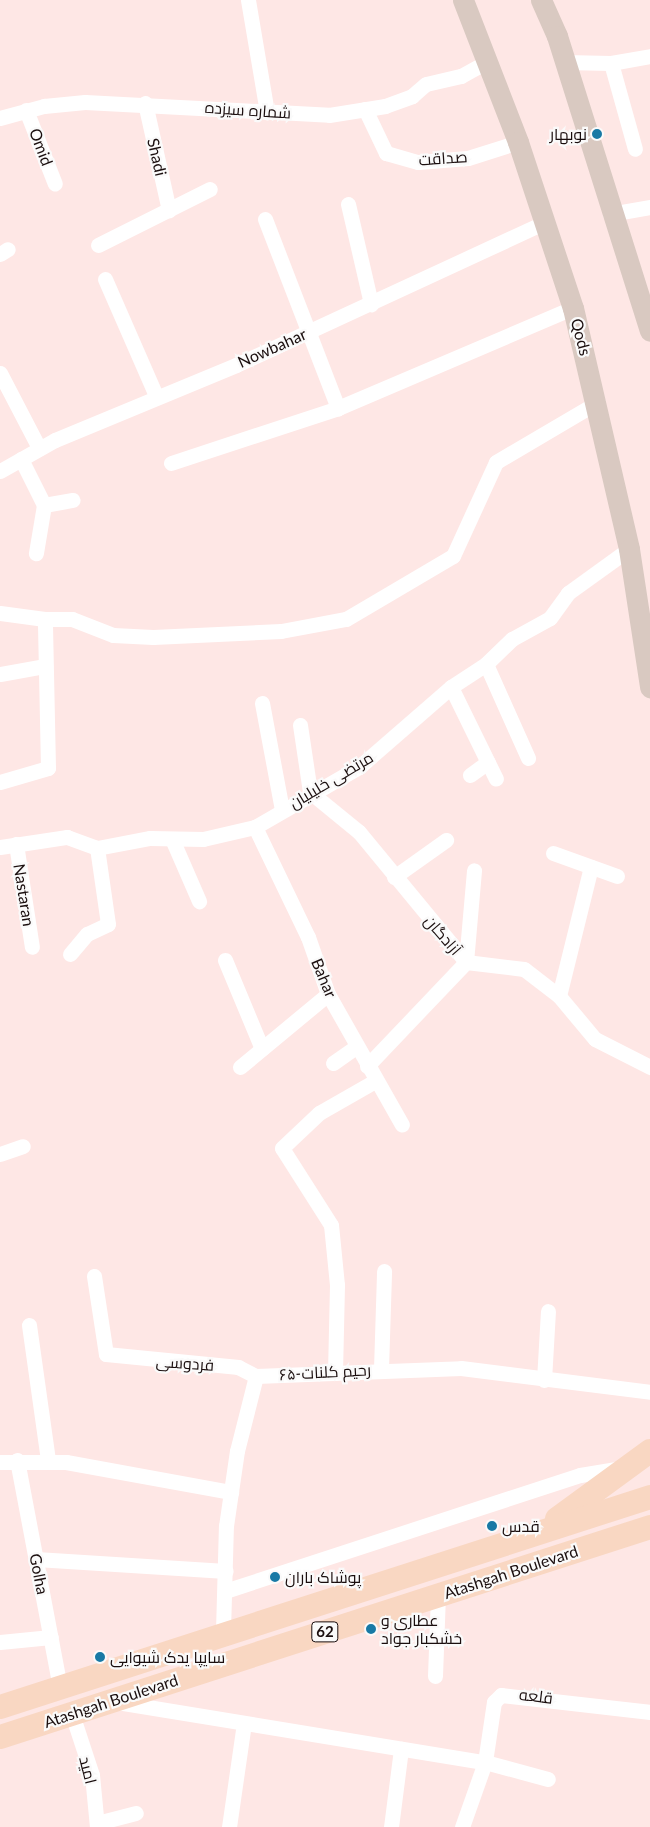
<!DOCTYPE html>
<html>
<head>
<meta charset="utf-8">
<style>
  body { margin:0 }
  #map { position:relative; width:650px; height:1827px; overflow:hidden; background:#fee7e5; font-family:Lato,Cairo,sans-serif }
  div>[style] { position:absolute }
  .minor>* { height:15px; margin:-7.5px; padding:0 7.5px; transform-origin:7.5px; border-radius:7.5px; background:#fff }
  .secondary>* { height:21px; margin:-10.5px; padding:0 10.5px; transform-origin:10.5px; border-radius:10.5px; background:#d9c9c1 }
  .primary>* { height:24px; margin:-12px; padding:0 12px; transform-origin:12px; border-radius:12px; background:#f9d7c2 }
  .dots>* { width:14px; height:14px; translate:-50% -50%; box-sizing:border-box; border:2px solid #fafafa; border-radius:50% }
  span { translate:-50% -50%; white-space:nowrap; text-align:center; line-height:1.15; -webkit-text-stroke:4.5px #fafafa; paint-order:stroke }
  .shield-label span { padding:1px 4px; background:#fafafa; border:1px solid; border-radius:4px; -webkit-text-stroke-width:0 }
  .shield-label { font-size:15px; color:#1a0e0e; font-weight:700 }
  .street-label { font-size:16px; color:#1a0e0e }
  .poi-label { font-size:16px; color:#1a0e0e }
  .right { translate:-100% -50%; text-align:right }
  .left { translate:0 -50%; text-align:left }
</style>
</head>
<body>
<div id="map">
  <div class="minor">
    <i style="left:248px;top:0;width:114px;rotate:80.4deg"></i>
    <i style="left:564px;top:62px;width:47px;rotate:1.2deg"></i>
    <i style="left:611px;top:63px;width:40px;rotate:-10deg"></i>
    <i style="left:611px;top:63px;width:89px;rotate:74.4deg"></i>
    <i style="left:145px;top:103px;width:110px;rotate:77.4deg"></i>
    <i style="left:365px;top:109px;width:49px;rotate:64.5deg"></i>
    <i style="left:386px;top:153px;width:33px;rotate:16deg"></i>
    <i style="left:418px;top:162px;width:50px;rotate:-4.6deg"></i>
    <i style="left:468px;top:158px;width:52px;rotate:-17.7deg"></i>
    <i style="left:26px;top:110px;width:79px;rotate:68.6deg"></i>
    <i style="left:0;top:118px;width:46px;rotate:-15.3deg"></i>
    <i style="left:44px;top:106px;width:41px;rotate:-5.6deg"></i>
    <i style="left:85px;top:102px;width:244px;rotate:3deg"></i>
    <i style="left:329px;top:115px;width:57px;rotate:-9.1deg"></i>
    <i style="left:385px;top:106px;width:29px;rotate:-20deg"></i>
    <i style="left:412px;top:96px;width:18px;rotate:-41deg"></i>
    <i style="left:426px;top:84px;width:36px;rotate:-13deg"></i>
    <i style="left:461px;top:76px;width:31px;rotate:-29deg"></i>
    <i style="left:348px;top:204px;width:103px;rotate:77deg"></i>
    <i style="left:610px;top:214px;width:41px;rotate:-9.9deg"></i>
    <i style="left:265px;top:219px;width:203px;rotate:68.9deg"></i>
    <i style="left:98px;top:245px;width:125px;rotate:-26.6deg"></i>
    <i style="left:0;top:254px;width:9px;rotate:-32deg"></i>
    <i style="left:105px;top:279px;width:128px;rotate:66.4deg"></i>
    <i style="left:0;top:373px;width:85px;rotate:62.5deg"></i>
    <i style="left:21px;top:459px;width:51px;rotate:63.4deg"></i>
    <i style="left:44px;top:505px;width:49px;rotate:99.5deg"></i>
    <i style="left:171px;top:463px;width:176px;rotate:-18.2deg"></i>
    <i style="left:338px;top:408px;width:255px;rotate:-23.1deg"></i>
    <i style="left:0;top:471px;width:63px;rotate:-29.4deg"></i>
    <i style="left:55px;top:440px;width:196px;rotate:-22.5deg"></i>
    <i style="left:236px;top:365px;width:339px;rotate:-24.8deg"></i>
    <i style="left:44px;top:505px;width:29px;rotate:-10deg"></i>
    <i style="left:0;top:613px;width:45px;rotate:7.6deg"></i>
    <i style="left:486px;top:664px;width:103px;rotate:65.9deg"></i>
    <i style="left:0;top:674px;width:46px;rotate:-10.1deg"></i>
    <i style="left:451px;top:687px;width:102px;rotate:63.9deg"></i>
    <i style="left:262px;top:703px;width:109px;rotate:79.4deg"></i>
    <i style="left:300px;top:725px;width:68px;rotate:81.5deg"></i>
    <i style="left:310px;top:792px;width:63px;rotate:39.2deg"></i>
    <i style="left:359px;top:832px;width:168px;rotate:50.5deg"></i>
    <i style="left:466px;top:962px;width:58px;rotate:6.9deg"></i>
    <i style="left:524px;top:969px;width:44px;rotate:37.6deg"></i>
    <i style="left:559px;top:996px;width:56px;rotate:50.1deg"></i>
    <i style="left:595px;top:1039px;width:62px;rotate:27deg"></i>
    <i style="left:470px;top:775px;width:22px;rotate:-36deg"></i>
    <i style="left:0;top:782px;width:50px;rotate:-16.3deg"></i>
    <i style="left:48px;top:768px;width:149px;rotate:-91.2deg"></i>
    <i style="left:45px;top:619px;width:27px"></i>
    <i style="left:72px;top:619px;width:44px;rotate:21.3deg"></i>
    <i style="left:113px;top:635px;width:40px;rotate:2.9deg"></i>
    <i style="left:153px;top:637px;width:128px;rotate:-2.7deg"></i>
    <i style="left:281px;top:631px;width:66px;rotate:-10.5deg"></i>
    <i style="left:346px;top:619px;width:124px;rotate:-30.5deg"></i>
    <i style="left:453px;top:556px;width:103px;rotate:-65.4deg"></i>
    <i style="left:496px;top:462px;width:118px;rotate:-30.5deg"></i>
    <i style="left:255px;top:827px;width:122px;rotate:64.3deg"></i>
    <i style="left:308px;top:937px;width:60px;rotate:70.7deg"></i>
    <i style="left:328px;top:994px;width:150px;rotate:60.5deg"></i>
    <i style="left:172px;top:839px;width:68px;rotate:66.5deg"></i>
    <i style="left:16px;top:844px;width:104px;rotate:81.2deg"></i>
    <i style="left:0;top:847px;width:68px;rotate:-8.5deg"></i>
    <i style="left:67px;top:837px;width:32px;rotate:20deg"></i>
    <i style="left:97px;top:848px;width:54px;rotate:-10.7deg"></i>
    <i style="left:150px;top:838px;width:53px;rotate:1.1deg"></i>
    <i style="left:203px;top:839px;width:53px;rotate:-13deg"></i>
    <i style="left:255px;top:827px;width:120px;rotate:-30deg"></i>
    <i style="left:359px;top:767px;width:122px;rotate:-41deg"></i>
    <i style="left:451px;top:687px;width:42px;rotate:-33.3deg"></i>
    <i style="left:486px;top:664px;width:36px;rotate:-44deg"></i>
    <i style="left:512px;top:639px;width:43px;rotate:-28.9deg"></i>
    <i style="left:550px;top:618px;width:31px;rotate:-54deg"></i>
    <i style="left:568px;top:593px;width:75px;rotate:-35.8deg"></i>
    <i style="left:553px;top:853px;width:68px;rotate:19.8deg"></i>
    <i style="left:394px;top:877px;width:64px;rotate:-35.4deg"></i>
    <i style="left:70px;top:954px;width:26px;rotate:-50deg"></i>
    <i style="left:87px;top:934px;width:23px;rotate:-25deg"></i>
    <i style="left:108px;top:924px;width:77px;rotate:-98.2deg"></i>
    <i style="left:225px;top:960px;width:96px;rotate:67.4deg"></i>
    <i style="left:559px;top:996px;width:133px;rotate:-76.1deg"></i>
    <i style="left:333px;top:1063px;width:28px;rotate:-35deg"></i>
    <i style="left:367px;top:1066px;width:144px;rotate:-46.4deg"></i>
    <i style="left:466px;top:962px;width:92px;rotate:-85deg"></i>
    <i style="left:240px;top:1067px;width:114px;rotate:-39.7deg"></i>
    <i style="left:0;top:1154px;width:24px;rotate:-19deg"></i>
    <i style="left:94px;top:1276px;width:79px;rotate:81.3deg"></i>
    <i style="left:106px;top:1354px;width:133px;rotate:5.6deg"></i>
    <i style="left:238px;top:1367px;width:20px;rotate:27deg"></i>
    <i style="left:29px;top:1325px;width:137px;rotate:82deg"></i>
    <i style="left:381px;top:1369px;width:98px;rotate:-88.2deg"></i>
    <i style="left:335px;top:1373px;width:88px;rotate:-88.7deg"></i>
    <i style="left:337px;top:1285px;width:60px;rotate:-95.7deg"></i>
    <i style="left:331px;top:1225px;width:91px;rotate:-122.5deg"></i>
    <i style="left:282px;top:1148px;width:51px;rotate:-43.4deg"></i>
    <i style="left:319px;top:1113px;width:64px;rotate:-29.7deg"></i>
    <i style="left:544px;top:1380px;width:69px;rotate:-86.7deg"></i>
    <i style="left:17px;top:1460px;width:231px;rotate:79.3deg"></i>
    <i style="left:0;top:1462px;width:66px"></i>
    <i style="left:66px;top:1462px;width:168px;rotate:10.3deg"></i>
    <i style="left:36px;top:1559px;width:190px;rotate:3.6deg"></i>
    <i style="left:225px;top:1591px;width:373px;rotate:-18.1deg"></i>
    <i style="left:580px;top:1475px;width:43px;rotate:-9.5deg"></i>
    <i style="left:223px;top:1631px;width:105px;rotate:-88.4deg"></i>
    <i style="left:226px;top:1526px;width:76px;rotate:-81.7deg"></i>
    <i style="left:237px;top:1451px;width:77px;rotate:-75.8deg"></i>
    <i style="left:256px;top:1376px;width:205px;rotate:-2.2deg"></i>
    <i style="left:461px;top:1368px;width:191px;rotate:7.2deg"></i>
    <i style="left:0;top:1642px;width:51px;rotate:-5.6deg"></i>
    <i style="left:435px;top:1676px;width:80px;rotate:-87.9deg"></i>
    <i style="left:117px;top:1702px;width:373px;rotate:9.3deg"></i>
    <i style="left:485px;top:1762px;width:65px;rotate:15.1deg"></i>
    <i style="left:72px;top:1714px;width:64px;rotate:71.8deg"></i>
    <i style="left:92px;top:1775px;width:52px;rotate:84.5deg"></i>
    <i style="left:97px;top:1823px;width:40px;rotate:-14.4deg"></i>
    <i style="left:229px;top:1827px;width:105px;rotate:-81.8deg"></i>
    <i style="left:391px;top:1827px;width:79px;rotate:-82.7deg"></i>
    <i style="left:462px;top:1827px;width:69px;rotate:-70.5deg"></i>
    <i style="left:485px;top:1762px;width:61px;rotate:-81.5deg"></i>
    <i style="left:494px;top:1702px;width:10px;rotate:-45deg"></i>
    <i style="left:501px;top:1695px;width:150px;rotate:6.5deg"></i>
  </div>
  <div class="secondary">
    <i style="left:463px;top:0;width:152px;rotate:68.8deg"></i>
    <i style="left:518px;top:142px;width:175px;rotate:71.7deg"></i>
    <i style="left:573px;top:308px;width:247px;rotate:76.9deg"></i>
    <i style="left:629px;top:549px;width:140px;rotate:81.3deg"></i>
    <i style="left:541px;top:0;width:39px;rotate:66deg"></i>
    <i style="left:557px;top:36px;width:309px;rotate:72.5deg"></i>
  </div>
  <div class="primary">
    <i style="left:557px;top:1519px;width:115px;rotate:-36.2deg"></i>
    <i style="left:0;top:1707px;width:683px;rotate:-17.9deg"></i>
    <i style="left:0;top:1737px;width:683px;rotate:-17.9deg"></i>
  </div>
  <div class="dots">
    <i style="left:597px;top:134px;background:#1879a5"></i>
    <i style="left:492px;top:1526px;background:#1879a5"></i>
    <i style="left:275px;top:1577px;background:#1879a5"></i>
    <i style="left:371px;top:1629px;background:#1879a5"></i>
    <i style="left:100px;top:1657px;background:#1879a5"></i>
  </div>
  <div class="shield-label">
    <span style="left:325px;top:1632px">62</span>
  </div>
  <div class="street-label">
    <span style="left:248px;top:110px;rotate:4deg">شماره سیزده</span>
    <span style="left:41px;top:147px;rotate:69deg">Omid</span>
    <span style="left:157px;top:157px;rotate:77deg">Shadi</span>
    <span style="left:443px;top:158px;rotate:-4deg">صداقت</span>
    <span style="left:581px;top:337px;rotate:75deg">Qods</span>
    <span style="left:272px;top:348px;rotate:-24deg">Nowbahar</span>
    <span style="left:331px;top:780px;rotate:-31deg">مرتضی خلیلیان</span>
    <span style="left:24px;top:895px;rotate:81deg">Nastaran</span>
    <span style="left:443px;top:935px;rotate:49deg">آزادگان</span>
    <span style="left:324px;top:978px;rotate:67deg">Bahar</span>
    <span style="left:185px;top:1363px;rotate:4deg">فردوسی</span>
    <span style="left:325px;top:1372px;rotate:-3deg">۶۵-رحیم کلنات</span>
    <span style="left:511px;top:1572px;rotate:-18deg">Atashgah Boulevard</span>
    <span style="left:39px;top:1574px;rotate:79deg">Golha</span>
    <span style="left:536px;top:1696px;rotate:7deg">قلعه</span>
    <span style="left:111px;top:1701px;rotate:-18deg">Atashgah Boulevard</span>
    <span style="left:88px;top:1770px;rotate:76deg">امید</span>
  </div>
  <div class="poi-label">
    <span class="right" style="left:587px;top:134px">نوبهار</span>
    <span class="left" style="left:502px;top:1526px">قدس</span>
    <span class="left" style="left:285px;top:1577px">پوشاک باران</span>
    <span class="left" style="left:381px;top:1629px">عطاری و<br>خشکبار جواد</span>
    <span class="left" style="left:110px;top:1657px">سایپا یدک شیوایی</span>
  </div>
</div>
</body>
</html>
